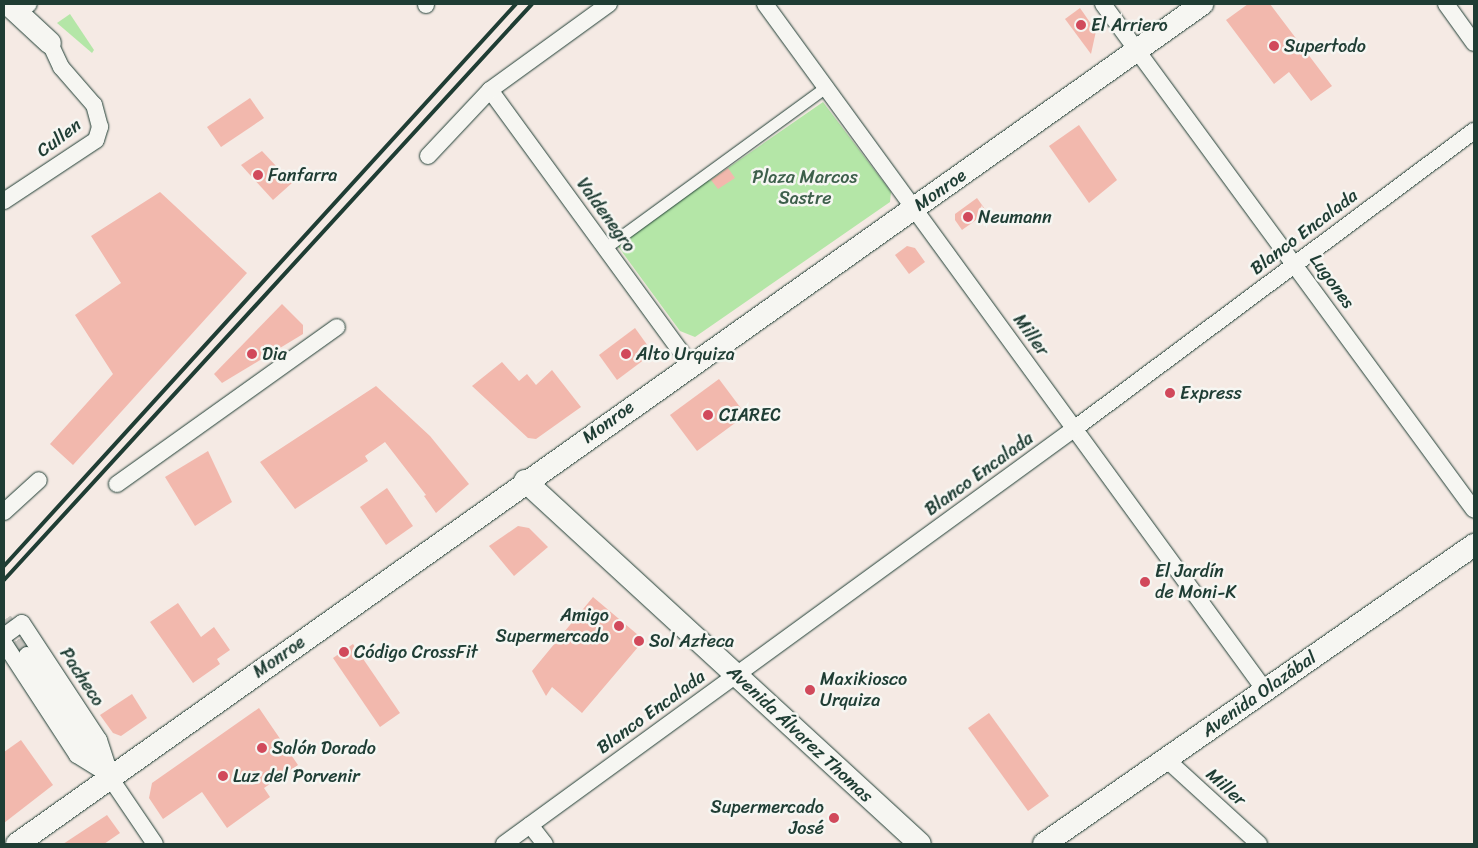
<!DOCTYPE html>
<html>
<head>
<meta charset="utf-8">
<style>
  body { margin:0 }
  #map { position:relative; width:1478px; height:848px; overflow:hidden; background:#f5eae4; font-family:Sriracha,sans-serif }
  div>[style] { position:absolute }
  .green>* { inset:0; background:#b4e6a7 }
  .building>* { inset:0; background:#f2b8ad }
  .minor-tunnel>* { height:16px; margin-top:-8px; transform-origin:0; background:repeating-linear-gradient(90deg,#cac7c1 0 16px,transparent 0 24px) }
  .roads { filter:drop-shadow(0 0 1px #1f3d34) drop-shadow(0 0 1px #1f3d34) }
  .pedestrian>* { height:11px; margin:-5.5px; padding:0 5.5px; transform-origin:5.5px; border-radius:5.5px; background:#f6f6f2 }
  .minor>* { height:16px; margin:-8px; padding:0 8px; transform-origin:8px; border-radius:8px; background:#f6f6f2 }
  .secondary>* { height:22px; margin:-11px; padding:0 11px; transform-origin:11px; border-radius:11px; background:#f6f6f2 }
  .rail>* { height:4px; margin:-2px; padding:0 2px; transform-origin:2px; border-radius:2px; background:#1f3d34 }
  .dots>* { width:14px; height:14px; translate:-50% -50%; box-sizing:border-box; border:2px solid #f6f6f2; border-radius:50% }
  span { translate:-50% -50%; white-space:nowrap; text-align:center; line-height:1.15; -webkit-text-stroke:5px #f6f6f2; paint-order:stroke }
  .poi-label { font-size:18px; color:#1f3d34 }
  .left { translate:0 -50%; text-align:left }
  .right { translate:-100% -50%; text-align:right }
  .street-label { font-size:18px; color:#1f3d34 }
  .park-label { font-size:18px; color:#3d5f4b }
  .frame { position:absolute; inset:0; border:5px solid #1f3d34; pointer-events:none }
</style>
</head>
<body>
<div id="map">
  <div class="green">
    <i style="clip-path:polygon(70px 14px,94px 50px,92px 53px,57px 23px)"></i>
    <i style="clip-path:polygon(823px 102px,891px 192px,890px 202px,695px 337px,680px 331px,617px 245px,654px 219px,705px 176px,709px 181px)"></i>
  </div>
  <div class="building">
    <i style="clip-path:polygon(1248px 4px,1270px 4px,1332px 86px,1311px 101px,1289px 72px,1274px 84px,1226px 20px)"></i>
    <i style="clip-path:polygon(1080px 8px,1096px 31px,1091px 54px,1065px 19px)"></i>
    <i style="clip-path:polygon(250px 98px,264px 118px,221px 147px,207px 127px)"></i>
    <i style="clip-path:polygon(1079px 125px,1117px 180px,1089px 203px,1049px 146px)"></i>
    <i style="clip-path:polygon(262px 151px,292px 183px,273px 200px,241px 165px)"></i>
    <i style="clip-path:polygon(728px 168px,735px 178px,718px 189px,711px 180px)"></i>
    <i style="clip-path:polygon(160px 192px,247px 273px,73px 465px,50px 444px,113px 374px,75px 315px,121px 283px,91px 236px)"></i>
    <i style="clip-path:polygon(977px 198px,987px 212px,962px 230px,955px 220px,955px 214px)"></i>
    <i style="clip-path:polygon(907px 246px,915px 248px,925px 262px,909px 274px,895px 255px)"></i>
    <i style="clip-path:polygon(282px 304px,303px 325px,303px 334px,222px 383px,214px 374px)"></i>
    <i style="clip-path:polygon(635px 328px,653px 353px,617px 380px,599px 355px)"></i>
    <i style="clip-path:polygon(502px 362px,519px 381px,527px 374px,536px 385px,552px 370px,581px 407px,536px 439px,528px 438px,472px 386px)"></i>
    <i style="clip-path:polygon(719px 379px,746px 415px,697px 451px,670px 415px)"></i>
    <i style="clip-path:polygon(376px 386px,430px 436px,469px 484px,436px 513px,424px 496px,426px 495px,385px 442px,365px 456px,368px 461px,295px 509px,260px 462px)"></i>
    <i style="clip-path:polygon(208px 451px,232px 502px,195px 526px,165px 477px)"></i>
    <i style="clip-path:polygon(387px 488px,413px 526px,386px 545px,360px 507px)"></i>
    <i style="clip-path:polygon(518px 526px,529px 528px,548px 547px,514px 576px,489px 546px)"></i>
    <i style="clip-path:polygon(593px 597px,644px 640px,582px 713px,552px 687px,546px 696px,532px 671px)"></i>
    <i style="clip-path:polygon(178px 603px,201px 637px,214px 627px,230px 650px,217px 659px,220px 664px,193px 683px,150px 622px)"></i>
    <i style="clip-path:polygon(353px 644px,400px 713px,380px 727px,333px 658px)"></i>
    <i style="clip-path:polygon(132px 694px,147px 718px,121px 736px,113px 733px,100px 715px)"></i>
    <i style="clip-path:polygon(259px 708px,298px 765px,264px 788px,270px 797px,227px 828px,202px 792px,163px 819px,149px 798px,152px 783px)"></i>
    <i style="clip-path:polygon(989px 713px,1049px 796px,1028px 811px,968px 728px)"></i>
    <i style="clip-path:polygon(21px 740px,53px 785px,4px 823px,4px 752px)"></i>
    <i style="clip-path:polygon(107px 815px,120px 833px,104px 844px,63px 844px)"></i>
  </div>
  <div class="minor-tunnel">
    <i style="left:4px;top:620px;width:42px;rotate:56.7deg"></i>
  </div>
  <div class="roads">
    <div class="pedestrian">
      <i style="left:605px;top:248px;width:275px;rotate:-36.1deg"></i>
    </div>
    <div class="minor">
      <i style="left:426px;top:4px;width:1px;rotate:90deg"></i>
      <i style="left:765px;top:4px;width:847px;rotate:53.93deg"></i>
      <i style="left:1103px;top:4px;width:627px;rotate:53.75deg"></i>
      <i style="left:1446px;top:4px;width:48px;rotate:54.3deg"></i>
      <i style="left:17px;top:12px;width:14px;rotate:-34deg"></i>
      <i style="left:490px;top:90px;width:339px;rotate:53.9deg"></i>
      <i style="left:428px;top:156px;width:91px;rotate:-46.8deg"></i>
      <i style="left:490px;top:90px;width:147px;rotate:-35.9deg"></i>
      <i style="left:4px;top:201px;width:110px;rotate:-33.5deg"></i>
      <i style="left:96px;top:140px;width:14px;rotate:-73deg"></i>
      <i style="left:100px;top:127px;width:23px;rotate:-105deg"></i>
      <i style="left:94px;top:105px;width:50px;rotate:-131deg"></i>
      <i style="left:61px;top:67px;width:26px;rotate:-115deg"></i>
      <i style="left:117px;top:484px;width:270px;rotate:-35.5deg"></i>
      <i style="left:4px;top:512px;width:47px;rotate:-42.4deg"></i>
      <i style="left:4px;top:636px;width:22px;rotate:-36deg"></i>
      <i style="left:22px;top:623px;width:140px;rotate:56.7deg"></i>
      <i style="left:99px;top:740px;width:25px;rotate:72deg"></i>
      <i style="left:4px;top:643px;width:134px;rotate:56.9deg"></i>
      <i style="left:77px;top:755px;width:28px;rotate:32deg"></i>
      <i style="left:27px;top:655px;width:228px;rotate:55.9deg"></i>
      <i style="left:1166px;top:759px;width:126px;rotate:42.4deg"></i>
      <i style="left:530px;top:825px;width:24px;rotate:52deg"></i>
      <i style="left:504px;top:844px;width:705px;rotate:-36.06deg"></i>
      <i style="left:1074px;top:429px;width:499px;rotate:-36.7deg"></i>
    </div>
    <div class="secondary">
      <i style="left:8px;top:4px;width:57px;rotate:42.9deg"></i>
      <i style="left:525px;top:481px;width:536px;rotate:42.58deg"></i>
      <i style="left:17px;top:844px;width:1453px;rotate:-35.33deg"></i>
      <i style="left:1044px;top:844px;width:524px;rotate:-34.81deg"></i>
    </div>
  </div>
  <div class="rail">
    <i style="left:4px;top:566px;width:760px;rotate:-47.67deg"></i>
    <i style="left:4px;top:580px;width:781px;rotate:-47.49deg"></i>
  </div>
  <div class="dots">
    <i style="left:1081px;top:25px;background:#d1495b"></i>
    <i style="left:1274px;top:46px;background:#d1495b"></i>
    <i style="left:258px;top:175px;background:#d1495b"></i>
    <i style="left:968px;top:217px;background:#d1495b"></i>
    <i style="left:252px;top:354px;background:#d1495b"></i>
    <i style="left:626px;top:354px;background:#d1495b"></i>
    <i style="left:1170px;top:393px;background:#d1495b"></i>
    <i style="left:708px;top:415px;background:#d1495b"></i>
    <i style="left:1145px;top:582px;background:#d1495b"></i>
    <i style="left:619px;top:626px;background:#d1495b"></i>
    <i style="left:639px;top:641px;background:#d1495b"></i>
    <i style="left:344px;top:652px;background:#d1495b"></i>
    <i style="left:810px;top:690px;background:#d1495b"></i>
    <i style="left:262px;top:748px;background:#d1495b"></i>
    <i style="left:223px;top:776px;background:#d1495b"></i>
    <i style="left:834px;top:818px;background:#d1495b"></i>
  </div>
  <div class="poi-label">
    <span class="left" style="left:1091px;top:25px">El Arriero</span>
    <span class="left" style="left:1284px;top:46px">Supertodo</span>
    <span class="left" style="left:268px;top:175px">Fanfarra</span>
    <span class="left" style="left:978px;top:217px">Neumann</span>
    <span class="left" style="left:262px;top:354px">Dia</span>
    <span class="left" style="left:636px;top:354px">Alto Urquiza</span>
    <span class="left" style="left:1180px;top:393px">Express</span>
    <span class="left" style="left:719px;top:415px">CIAREC</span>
    <span class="left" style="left:1155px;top:582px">El Jardín<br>de Moni-K</span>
    <span class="right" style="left:609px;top:626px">Amigo<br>Supermercado</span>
    <span class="left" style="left:649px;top:641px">Sol Azteca</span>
    <span class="left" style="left:354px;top:652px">Código CrossFit</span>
    <span class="left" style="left:820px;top:690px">Maxikiosco<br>Urquiza</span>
    <span class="left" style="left:272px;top:748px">Salón Dorado</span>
    <span class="left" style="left:233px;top:776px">Luz del Porvenir</span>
    <span class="right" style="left:824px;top:818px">Supermercado<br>José</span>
  </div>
  <div class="street-label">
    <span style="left:59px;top:138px;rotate:-37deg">Cullen</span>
    <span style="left:940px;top:190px;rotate:-35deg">Monroe</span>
    <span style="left:606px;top:215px;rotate:54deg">Valdenegro</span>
    <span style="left:1304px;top:232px;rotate:-37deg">Blanco Encalada</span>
    <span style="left:1332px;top:281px;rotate:54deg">Lugones</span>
    <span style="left:1031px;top:335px;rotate:54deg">Miller</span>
    <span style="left:608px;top:422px;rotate:-36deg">Monroe</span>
    <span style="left:979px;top:474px;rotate:-36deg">Blanco Encalada</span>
    <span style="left:279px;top:657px;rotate:-35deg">Monroe</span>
    <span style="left:82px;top:677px;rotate:57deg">Pacheco</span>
    <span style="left:1259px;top:694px;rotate:-35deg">Avenida Olazábal</span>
    <span style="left:651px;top:712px;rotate:-36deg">Blanco Encalada</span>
    <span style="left:800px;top:734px;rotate:43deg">Avenida Álvarez Thomas</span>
    <span style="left:1226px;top:787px;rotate:42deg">Miller</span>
  </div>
  <div class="park-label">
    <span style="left:805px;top:188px">Plaza Marcos<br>Sastre</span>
  </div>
  <div class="frame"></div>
</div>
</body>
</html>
